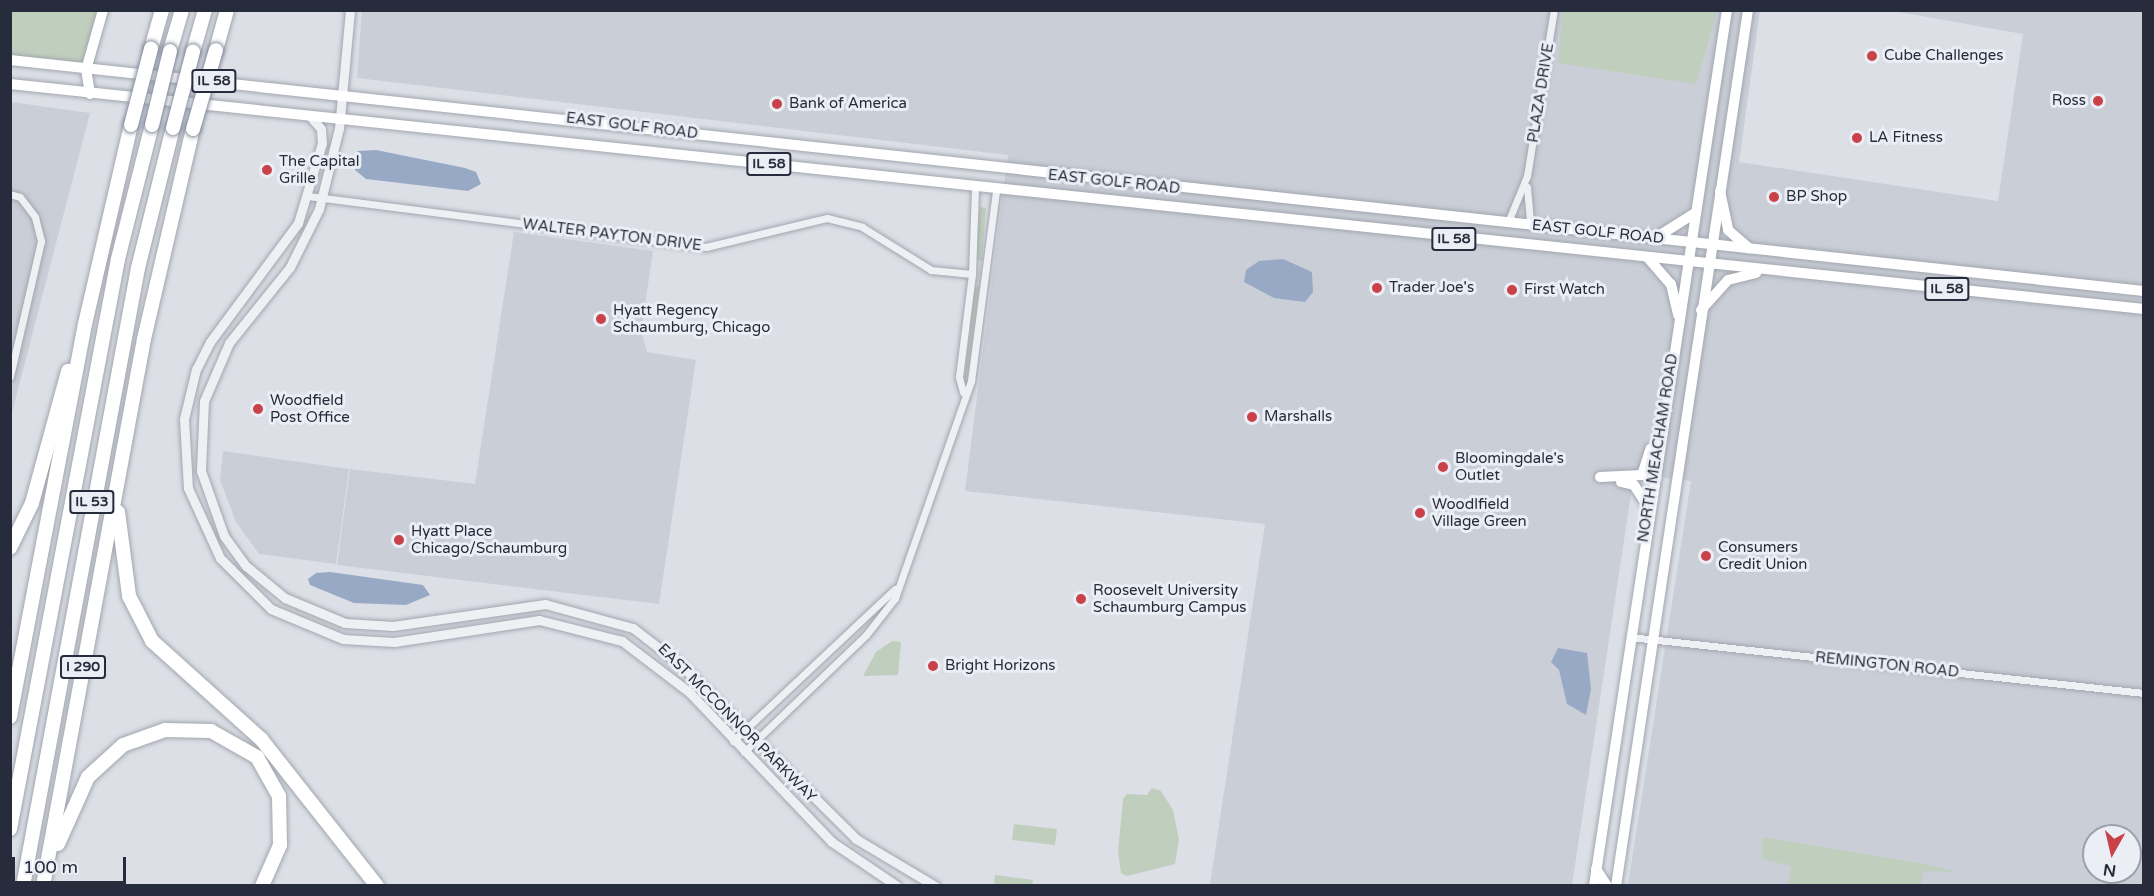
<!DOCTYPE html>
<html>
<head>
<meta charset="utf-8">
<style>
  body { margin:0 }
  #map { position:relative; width:2154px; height:896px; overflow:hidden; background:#dcdfe6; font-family:"Varela Round",sans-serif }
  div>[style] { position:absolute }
  .built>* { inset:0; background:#caced7 }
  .green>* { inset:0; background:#c0cfbd }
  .water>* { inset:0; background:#97a9c5 }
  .roads { filter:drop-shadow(0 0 2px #a2a6af) drop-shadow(0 0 2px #a2a6af) }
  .minor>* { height:7px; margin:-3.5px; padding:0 3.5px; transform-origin:3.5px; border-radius:3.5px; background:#eef0f4 }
  .tertiary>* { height:9px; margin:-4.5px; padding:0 4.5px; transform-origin:4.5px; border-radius:4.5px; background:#eef0f4 }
  .secondary>* { height:10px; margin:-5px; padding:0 5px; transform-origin:5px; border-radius:5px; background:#fff }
  .primary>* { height:10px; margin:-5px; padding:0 5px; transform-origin:5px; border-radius:5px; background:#fff }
  .motorway>* { height:14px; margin:-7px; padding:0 7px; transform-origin:7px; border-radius:7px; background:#fff }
  .bridges { filter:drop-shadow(0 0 2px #848b9c) drop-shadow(0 0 2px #848b9c) }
  .motorway-bridge>* { height:14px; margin:-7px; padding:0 7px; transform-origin:7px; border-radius:7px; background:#fff }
  .dots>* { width:16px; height:16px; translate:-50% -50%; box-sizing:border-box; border:3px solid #ebeef4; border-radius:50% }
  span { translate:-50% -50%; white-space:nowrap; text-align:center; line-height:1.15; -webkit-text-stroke:6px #ebeef4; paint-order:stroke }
  .shield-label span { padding:2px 4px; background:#ebeef4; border:2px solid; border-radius:4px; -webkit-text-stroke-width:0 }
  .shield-label { font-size:14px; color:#262c3b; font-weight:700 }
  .poi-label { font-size:15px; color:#262c3b }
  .left { translate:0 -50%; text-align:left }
  .right { translate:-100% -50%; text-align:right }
  .street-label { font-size:15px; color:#262c3b }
  .frame { position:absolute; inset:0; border:12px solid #262c3b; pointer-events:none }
  .north { position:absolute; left:2082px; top:824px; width:60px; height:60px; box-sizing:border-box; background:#ebeef4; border:2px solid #9ca0aa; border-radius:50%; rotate:188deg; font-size:16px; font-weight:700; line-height:24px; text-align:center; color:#262c3b }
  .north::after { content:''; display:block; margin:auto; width:21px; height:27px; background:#c9424a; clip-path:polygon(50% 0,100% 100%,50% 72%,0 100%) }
  .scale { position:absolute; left:12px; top:857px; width:114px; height:27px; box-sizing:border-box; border:3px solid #262c3b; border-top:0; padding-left:8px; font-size:18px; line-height:21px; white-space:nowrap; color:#262c3b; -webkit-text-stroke:4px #ebeef4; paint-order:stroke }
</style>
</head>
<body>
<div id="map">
  <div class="built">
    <i style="clip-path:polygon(evenodd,362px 10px,1760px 11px,1739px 162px,1998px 201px,2023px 34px,1893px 11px,2143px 11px,2143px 885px,1628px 885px,1691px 481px,1634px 474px,1572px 885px,1210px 884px,1265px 524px,965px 491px,1008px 155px,357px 78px,362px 10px,2094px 836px,2130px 836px,2130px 872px,2094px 872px,2094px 836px)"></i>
    <i style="clip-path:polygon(11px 102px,90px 113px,11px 416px)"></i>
    <i style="clip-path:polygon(514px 232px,653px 251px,641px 331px,647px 352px,696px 360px,659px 604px,337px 565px,350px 469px,475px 484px)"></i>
    <i style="clip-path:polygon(223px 451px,349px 469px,336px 564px,259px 554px,236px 522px,220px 480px)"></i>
  </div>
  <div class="green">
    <i style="clip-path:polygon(11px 11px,103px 11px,86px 70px,11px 59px)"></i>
    <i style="clip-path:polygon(1563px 11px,1563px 10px,1717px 11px,1696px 84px,1558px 63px)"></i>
    <i style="clip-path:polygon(980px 207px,986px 208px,982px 261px,978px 260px,976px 244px)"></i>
    <i style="clip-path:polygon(979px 286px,969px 371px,964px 383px,974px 288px)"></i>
    <i style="clip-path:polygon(892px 641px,901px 642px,898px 675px,863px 676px,876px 652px)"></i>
    <i style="clip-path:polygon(1152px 788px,1161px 791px,1173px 810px,1179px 839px,1175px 864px,1127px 876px,1121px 873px,1118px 851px,1123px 799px,1127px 794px,1147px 795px)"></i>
    <i style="clip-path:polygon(1014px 824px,1057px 829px,1055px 845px,1012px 840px)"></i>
    <i style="clip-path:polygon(1763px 837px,1925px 864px,1958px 872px,1924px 871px,1921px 885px,1788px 885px,1791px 866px,1762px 859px)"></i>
    <i style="clip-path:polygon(995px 875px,1033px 880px,1032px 885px,994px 885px)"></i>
  </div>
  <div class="water">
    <i style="clip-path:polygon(376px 150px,465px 168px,476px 172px,481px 184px,468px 191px,366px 179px,355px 170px,354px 160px,358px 151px)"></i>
    <i style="clip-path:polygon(1283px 259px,1312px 272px,1313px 292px,1305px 302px,1274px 298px,1244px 282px,1246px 270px,1259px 261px)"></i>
    <i style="clip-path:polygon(330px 572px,423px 585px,430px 595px,406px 605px,354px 603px,310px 585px,308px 579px,316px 573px)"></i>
    <i style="clip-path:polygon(1558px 648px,1587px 653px,1591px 689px,1586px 715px,1567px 704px,1559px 670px,1551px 662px)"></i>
  </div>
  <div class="roads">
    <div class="minor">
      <i style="left:1527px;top:187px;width:37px;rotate:85deg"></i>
      <i style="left:10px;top:194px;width:10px;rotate:17deg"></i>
      <i style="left:20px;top:197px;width:25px;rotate:53deg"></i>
      <i style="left:35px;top:217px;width:25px;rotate:76deg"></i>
      <i style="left:41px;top:241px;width:139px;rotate:102.9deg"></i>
      <i style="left:308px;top:196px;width:401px;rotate:7.3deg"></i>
      <i style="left:706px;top:247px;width:124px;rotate:-13.5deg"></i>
      <i style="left:827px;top:218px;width:36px;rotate:14deg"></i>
      <i style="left:862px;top:227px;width:81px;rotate:31.9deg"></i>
      <i style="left:931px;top:270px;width:41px;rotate:5.6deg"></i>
      <i style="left:1508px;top:222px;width:50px;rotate:-67.6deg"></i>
      <i style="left:1527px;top:176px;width:168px;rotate:-80.8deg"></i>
      <i style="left:963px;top:392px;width:16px;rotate:-105deg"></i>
      <i style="left:959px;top:377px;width:104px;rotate:-82.8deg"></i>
      <i style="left:972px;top:274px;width:86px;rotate:-88deg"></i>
      <i style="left:1630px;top:637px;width:517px;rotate:6.22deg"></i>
      <i style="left:733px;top:741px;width:222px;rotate:-43.2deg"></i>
      <i style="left:744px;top:752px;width:169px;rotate:-43.8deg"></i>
      <i style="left:866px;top:635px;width:47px;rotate:-51.9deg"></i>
      <i style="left:895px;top:598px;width:230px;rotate:-70.7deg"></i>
      <i style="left:971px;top:381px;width:193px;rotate:-82.5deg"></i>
    </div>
    <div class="tertiary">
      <i style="left:350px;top:10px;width:119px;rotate:95.3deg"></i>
      <i style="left:339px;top:128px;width:83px;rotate:103.9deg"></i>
      <i style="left:319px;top:209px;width:65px;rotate:116.6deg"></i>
      <i style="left:290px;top:267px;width:97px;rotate:128.8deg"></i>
      <i style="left:229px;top:343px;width:63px;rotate:113.3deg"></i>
      <i style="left:204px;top:401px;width:70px;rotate:92.5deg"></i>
      <i style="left:201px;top:471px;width:69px;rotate:70.5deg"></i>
      <i style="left:224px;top:536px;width:37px;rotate:54deg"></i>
      <i style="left:246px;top:566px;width:50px;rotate:39.4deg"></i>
      <i style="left:285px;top:598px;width:65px;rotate:22.6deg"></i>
      <i style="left:345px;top:623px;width:48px;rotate:3.6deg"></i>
      <i style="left:393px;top:626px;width:154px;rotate:-8.2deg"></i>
      <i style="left:545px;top:604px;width:91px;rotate:15.3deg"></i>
      <i style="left:633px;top:628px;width:62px;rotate:37.8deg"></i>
      <i style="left:682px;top:666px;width:245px;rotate:44.8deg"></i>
      <i style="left:856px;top:839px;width:92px;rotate:30.7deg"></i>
      <i style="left:309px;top:115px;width:18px;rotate:49deg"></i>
      <i style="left:321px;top:129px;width:14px;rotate:86deg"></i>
      <i style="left:322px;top:143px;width:84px;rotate:106.7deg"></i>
      <i style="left:298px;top:223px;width:148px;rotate:126.5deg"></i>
      <i style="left:210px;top:342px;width:30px;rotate:117deg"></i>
      <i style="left:196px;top:369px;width:51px;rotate:103.5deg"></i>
      <i style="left:184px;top:419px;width:69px;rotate:86.7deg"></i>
      <i style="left:188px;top:488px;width:77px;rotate:65.4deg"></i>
      <i style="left:220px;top:558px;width:72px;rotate:45deg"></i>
      <i style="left:271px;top:609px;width:78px;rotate:22.6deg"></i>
      <i style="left:343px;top:639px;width:51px;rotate:3.4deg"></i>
      <i style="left:394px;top:642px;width:147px;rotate:-8.6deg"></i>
      <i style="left:539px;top:620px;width:86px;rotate:14.2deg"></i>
      <i style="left:622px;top:641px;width:84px;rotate:37.3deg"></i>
      <i style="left:689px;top:692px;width:207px;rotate:46.4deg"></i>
      <i style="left:832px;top:842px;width:78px;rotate:34.1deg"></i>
    </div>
    <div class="secondary">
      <i style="left:1600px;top:477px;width:42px;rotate:-2.7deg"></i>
      <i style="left:1642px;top:475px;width:28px;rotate:-72deg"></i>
      <i style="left:1621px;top:482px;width:13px;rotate:13deg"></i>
      <i style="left:1634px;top:485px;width:27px;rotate:57deg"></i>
      <i style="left:1596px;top:869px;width:20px;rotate:57deg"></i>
      <i style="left:1594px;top:886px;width:886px;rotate:-81.37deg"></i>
      <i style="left:1616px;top:886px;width:886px;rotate:-81.43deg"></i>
    </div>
    <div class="primary">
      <i style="left:10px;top:60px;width:2146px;rotate:6.18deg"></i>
      <i style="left:10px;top:84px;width:2146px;rotate:6.02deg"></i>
      <i style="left:90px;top:94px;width:24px;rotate:-99deg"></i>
      <i style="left:86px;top:70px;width:62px;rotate:-74.2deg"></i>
      <i style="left:1720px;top:191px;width:40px;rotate:78deg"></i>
      <i style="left:1728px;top:230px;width:28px;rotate:41deg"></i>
      <i style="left:1657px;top:237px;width:45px;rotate:-32.3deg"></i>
      <i style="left:1648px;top:258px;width:35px;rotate:49deg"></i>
      <i style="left:1671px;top:284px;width:32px;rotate:77deg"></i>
      <i style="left:1701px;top:310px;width:40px;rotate:-48deg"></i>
      <i style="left:1728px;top:280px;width:29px;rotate:-14deg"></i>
    </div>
    <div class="motorway">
      <i style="left:151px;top:49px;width:41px;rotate:-74.2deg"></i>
      <i style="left:216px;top:50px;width:41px;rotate:-74.6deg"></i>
      <i style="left:170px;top:51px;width:43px;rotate:-73.7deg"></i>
      <i style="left:193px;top:52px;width:44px;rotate:-74.1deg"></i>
      <i style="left:118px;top:512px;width:85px;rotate:82.5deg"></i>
      <i style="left:129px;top:596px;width:51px;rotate:62.9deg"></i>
      <i style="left:152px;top:641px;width:147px;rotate:42deg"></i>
      <i style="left:261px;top:739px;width:187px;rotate:51.7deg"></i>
      <i style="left:10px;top:548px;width:50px;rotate:-63.9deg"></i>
      <i style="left:32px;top:503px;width:137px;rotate:-74.7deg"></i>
      <i style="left:10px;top:717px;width:400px;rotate:-79.2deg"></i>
      <i style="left:85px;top:324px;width:204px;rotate:-77deg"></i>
      <i style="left:10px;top:829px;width:580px;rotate:-79.27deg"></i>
      <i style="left:118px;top:259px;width:138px;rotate:-75.8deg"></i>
      <i style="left:58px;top:844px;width:73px;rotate:-65.9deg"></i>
      <i style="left:88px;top:777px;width:47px;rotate:-42.4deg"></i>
      <i style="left:123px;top:745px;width:45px;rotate:-19.7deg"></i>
      <i style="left:165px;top:730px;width:46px;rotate:1.2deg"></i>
      <i style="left:211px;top:731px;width:53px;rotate:29.5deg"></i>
      <i style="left:257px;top:757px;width:45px;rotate:60.6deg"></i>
      <i style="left:279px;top:796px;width:49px;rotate:88.8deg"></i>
      <i style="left:280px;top:845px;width:45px;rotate:113.7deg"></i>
      <i style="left:23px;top:886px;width:629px;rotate:-79.46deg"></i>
      <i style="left:138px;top:268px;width:144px;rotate:-76deg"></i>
      <i style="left:43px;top:886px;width:556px;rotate:-79.54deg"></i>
      <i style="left:144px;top:339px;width:216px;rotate:-76.9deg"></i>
    </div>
  </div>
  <div class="bridges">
    <div class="motorway-bridge">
      <i style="left:131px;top:125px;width:79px;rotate:-75.3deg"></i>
      <i style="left:152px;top:125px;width:76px;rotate:-76.3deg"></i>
      <i style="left:173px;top:128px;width:79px;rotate:-75.3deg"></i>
      <i style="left:193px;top:129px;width:82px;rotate:-73.8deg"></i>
    </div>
  </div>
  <div class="dots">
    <i style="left:1872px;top:56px;background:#c9424a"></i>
    <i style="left:2098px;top:101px;background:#c9424a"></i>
    <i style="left:777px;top:104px;background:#c9424a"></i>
    <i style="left:1857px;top:138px;background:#c9424a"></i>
    <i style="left:267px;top:170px;background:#c9424a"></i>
    <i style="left:1774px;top:197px;background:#c9424a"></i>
    <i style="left:1377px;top:288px;background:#c9424a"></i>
    <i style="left:1512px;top:290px;background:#c9424a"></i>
    <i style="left:601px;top:319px;background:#c9424a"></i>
    <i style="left:258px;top:409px;background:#c9424a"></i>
    <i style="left:1252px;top:417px;background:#c9424a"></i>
    <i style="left:1443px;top:467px;background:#c9424a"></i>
    <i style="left:1420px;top:513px;background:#c9424a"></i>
    <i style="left:399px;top:540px;background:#c9424a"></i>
    <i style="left:1706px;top:556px;background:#c9424a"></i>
    <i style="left:1081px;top:599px;background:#c9424a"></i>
    <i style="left:933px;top:666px;background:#c9424a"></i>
  </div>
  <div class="shield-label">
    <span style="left:214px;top:81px">IL 58</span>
    <span style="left:769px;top:164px">IL 58</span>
    <span style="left:1454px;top:239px">IL 58</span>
    <span style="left:1947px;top:289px">IL 58</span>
    <span style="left:92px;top:502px">IL 53</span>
    <span style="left:83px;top:667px">I 290</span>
  </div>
  <div class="poi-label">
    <span class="left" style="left:1884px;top:56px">Cube Challenges</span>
    <span class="right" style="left:2086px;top:101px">Ross</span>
    <span class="left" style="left:789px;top:104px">Bank of America</span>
    <span class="left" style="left:1869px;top:138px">LA Fitness</span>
    <span class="left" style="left:279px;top:170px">The Capital<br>Grille</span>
    <span class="left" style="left:1786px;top:197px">BP Shop</span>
    <span class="left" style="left:1389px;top:288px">Trader Joe's</span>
    <span class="left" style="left:1524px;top:290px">First Watch</span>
    <span class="left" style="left:613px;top:319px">Hyatt Regency<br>Schaumburg, Chicago</span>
    <span class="left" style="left:270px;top:409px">Woodfield<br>Post Office</span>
    <span class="left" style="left:1264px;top:417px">Marshalls</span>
    <span class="left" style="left:1455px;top:467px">Bloomingdale's<br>Outlet</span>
    <span class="left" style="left:1432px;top:513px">Woodlfield<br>Village Green</span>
    <span class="left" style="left:411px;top:540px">Hyatt Place<br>Chicago/Schaumburg</span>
    <span class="left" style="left:1718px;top:556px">Consumers<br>Credit Union</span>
    <span class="left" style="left:1093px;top:599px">Roosevelt University<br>Schaumburg Campus</span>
    <span class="left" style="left:945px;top:666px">Bright Horizons</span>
  </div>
  <div class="street-label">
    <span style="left:1541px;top:93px;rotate:-81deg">PLAZA DRIVE</span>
    <span style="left:632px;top:126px;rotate:7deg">EAST GOLF ROAD</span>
    <span style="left:1114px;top:182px;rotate:6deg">EAST GOLF ROAD</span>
    <span style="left:1598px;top:232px;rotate:6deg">EAST GOLF ROAD</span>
    <span style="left:612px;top:235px;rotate:7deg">WALTER PAYTON DRIVE</span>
    <span style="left:1658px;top:448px;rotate:-81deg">NORTH MEACHAM ROAD</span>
    <span style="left:1887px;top:665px;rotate:6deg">REMINGTON ROAD</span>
    <span style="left:737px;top:723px;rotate:45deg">EAST MCCONNOR PARKWAY</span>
  </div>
  <div class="frame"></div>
  <div class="north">N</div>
  <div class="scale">100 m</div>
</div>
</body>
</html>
